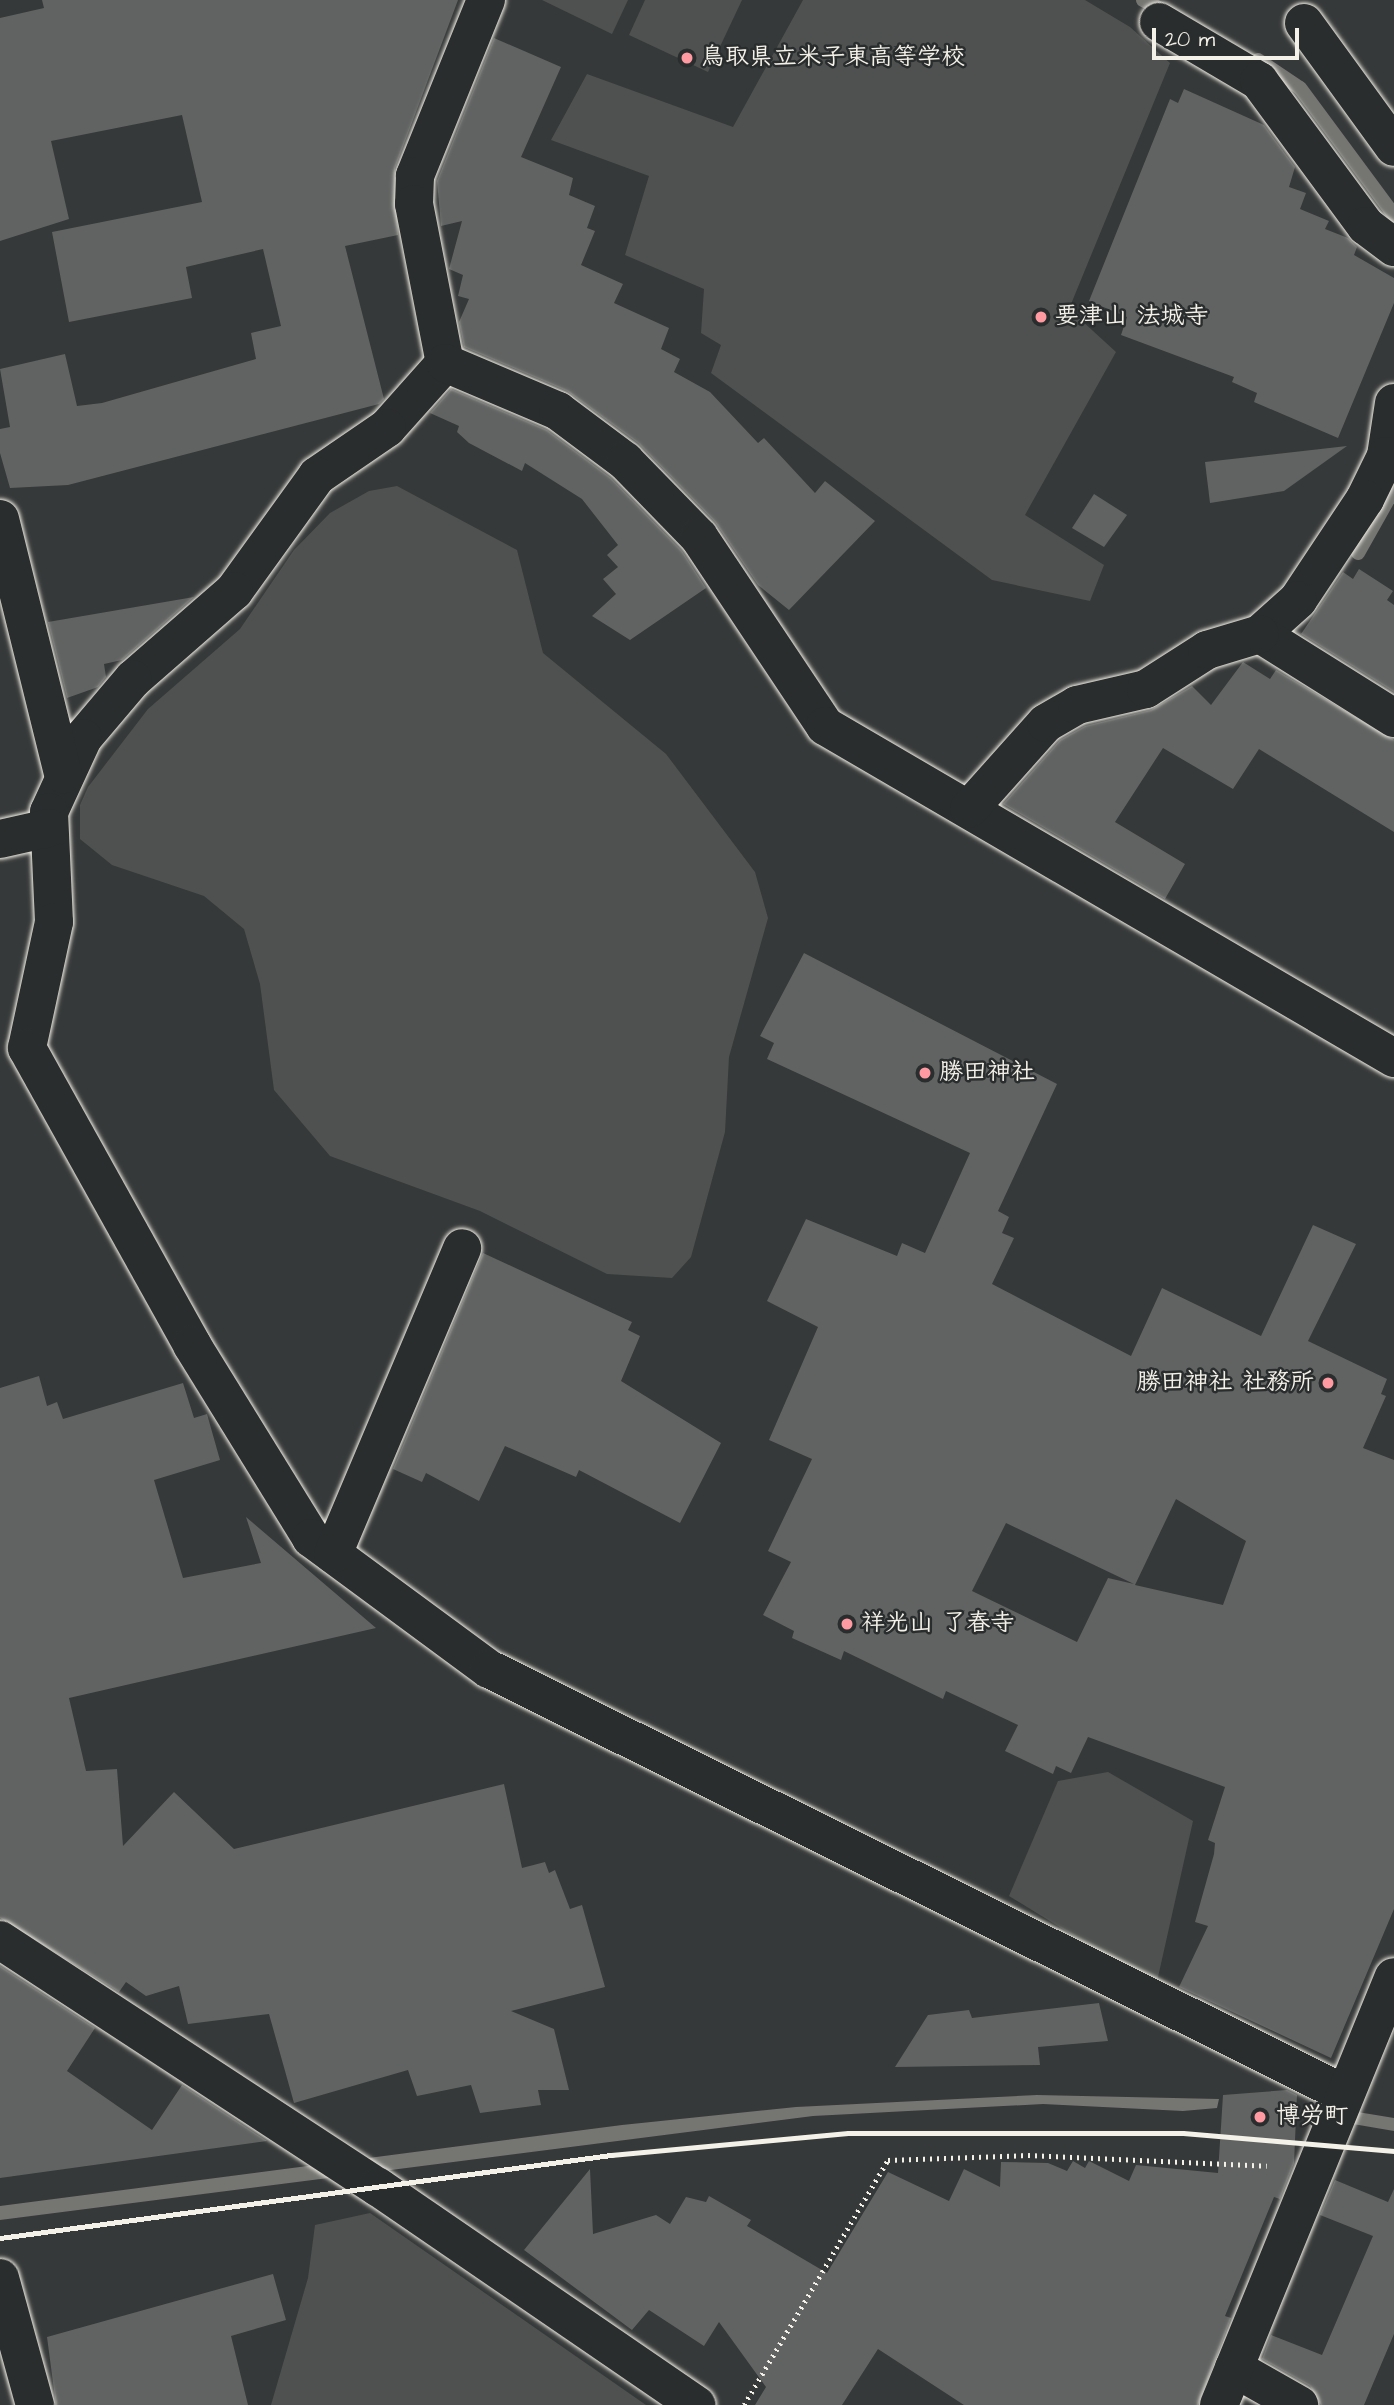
<!DOCTYPE html>
<html>
<head>
<meta charset="utf-8">
<style>
  body { margin:0 }
  #map { position:relative; width:1394px; height:2405px; overflow:hidden; background:#363939; font-family:"Architects Daughter","Klee One",sans-serif }
  div>[style] { position:absolute }
  .green>* { inset:0; background:#4e514f }
  .water>* { inset:0; background:#757572 }
  .stream>* { height:14px; margin:-7px; padding:0 7px; transform-origin:7px; border-radius:7px; background:#757572 }
  .building>* { inset:0; background:#616362 }
  .path>* { height:4.5px; margin-top:-2.25px; transform-origin:0; background:repeating-linear-gradient(90deg,#f4f1e8 0 2px,transparent 0 7px) }
  .roads { filter:drop-shadow(0 0 2px #f4f1e8) drop-shadow(0 0 2px #f4f1e8) }
  .minor>* { height:38px; margin:-19px; padding:0 19px; transform-origin:19px; border-radius:19px; background:#2a2d2e }
  .rail>* { height:5px; margin:-2.5px; padding:0 2.5px; transform-origin:2.5px; border-radius:2.5px; background:#f4f1e8 }
  .dots>* { width:19px; height:19px; translate:-50% -50%; box-sizing:border-box; border:4px solid #2a2d2e; border-radius:50% }
  span { translate:-50% -50%; white-space:nowrap; text-align:center; line-height:1.15; -webkit-text-stroke:5px #2a2d2e; paint-order:stroke }
  .poi-label { font-size:24px; color:#f4f1e8; font-weight:700 }
  .left { translate:0 -50%; text-align:left }
  .right { translate:-100% -50%; text-align:right }
  .scale { position:absolute; left:1152px; top:28px; width:147px; height:32px; box-sizing:border-box; border:4px solid #f4f1e8; border-top:0; padding-left:9px; font-size:21px; line-height:24px; white-space:nowrap; color:#f4f1e8; -webkit-text-stroke:5px #2a2d2e; paint-order:stroke }
</style>
</head>
<body>
<div id="map">
  <div class="green">
    <i style="clip-path:polygon(542px 0,628px 0,612px 34px)"></i>
    <i style="clip-path:polygon(645px 0,742px 0,708px 72px,629px 35px)"></i>
    <i style="clip-path:polygon(803px 0,1085px 0,1130px 27px,1170px 63px,1069px 309px,1116px 352px,1025px 515px,1104px 565px,1090px 601px,992px 580px,711px 373px,721px 345px,701px 333px,704px 289px,625px 255px,649px 176px,551px 140px,587px 74px,733px 127px)"></i>
    <i style="clip-path:polygon(397px 486px,517px 550px,543px 653px,666px 754px,755px 872px,768px 918px,729px 1057px,725px 1132px,691px 1257px,672px 1278px,607px 1274px,480px 1211px,330px 1156px,274px 1090px,260px 984px,244px 929px,204px 896px,112px 865px,80px 839px,80px 805px,88px 787px,148px 709px,240px 629px,294px 550px,330px 513px,369px 491px)"></i>
    <i style="clip-path:polygon(1108px 1772px,1193px 1821px,1156px 1986px,1009px 1896px,1058px 1781px)"></i>
    <i style="clip-path:polygon(370px 2213px,646px 2405px,271px 2405px,308px 2278px,315px 2225px)"></i>
  </div>
  <div class="water">
    <i style="clip-path:polygon(1037px 2095px,1219px 2099px,1217px 2108px,1183px 2111px,1043px 2104px,813px 2116px,0 2220px,0 2206px,622px 2125px,796px 2107px)"></i>
    <i style="clip-path:polygon(1309px 2104px,1394px 2118px,1394px 2131px,1306px 2116px)"></i>
  </div>
  <div class="stream">
    <i style="left:1143px;top:0;width:29px;rotate:27deg"></i>
    <i style="left:1258px;top:60px;width:50px;rotate:33.7deg"></i>
    <i style="left:1300px;top:88px;width:158px;rotate:53.5deg"></i>
    <i style="left:1358px;top:553px;width:73px;rotate:-60.6deg"></i>
  </div>
  <div class="building">
    <i style="clip-path:polygon(42px 0,458px 0,395px 168px,398px 235px,345px 246px,384px 399px,379px 404px,68px 485px,10px 488px,0 453px,0 429px,10px 427px,0 369px,65px 354px,77px 406px,102px 403px,256px 359px,251px 333px,281px 326px,263px 249px,186px 267px,192px 298px,69px 322px,52px 232px,202px 202px,182px 115px,51px 141px,69px 219px,0 241px,0 18px,44px 8px)"></i>
    <i style="clip-path:polygon(494px 38px,561px 67px,521px 157px,573px 178px,569px 195px,595px 206px,587px 228px,595px 231px,581px 265px,623px 284px,614px 303px,669px 328px,661px 349px,680px 359px,674px 372px,710px 392px,758px 443px,764px 438px,815px 493px,825px 481px,875px 521px,789px 610px,758px 585px,715px 522px,638px 443px,567px 391px,464px 347px,459px 322px,469px 299px,458px 296px,463px 275px,449px 269px,462px 221px,441px 226px,437px 181px)"></i>
    <i style="clip-path:polygon(1184px 89px,1264px 125px,1295px 167px,1289px 187px,1306px 193px,1300px 209px,1329px 221px,1325px 229px,1348px 238px,1357px 247px,1354px 255px,1394px 278px,1394px 303px,1338px 438px,1254px 402px,1257px 393px,1232px 382px,1234px 377px,1121px 335px,1127px 317px,1089px 301px,1170px 99px,1178px 103px)"></i>
    <i style="clip-path:polygon(451px 389px,547px 430px,611px 478px,682px 551px,706px 588px,630px 640px,592px 616px,616px 594px,603px 579px,618px 567px,607px 555px,618px 545px,582px 499px,525px 463px,522px 471px,469px 443px,457px 432px,459px 426px,430px 413px)"></i>
    <i style="clip-path:polygon(1347px 446px,1284px 491px,1210px 503px,1205px 462px)"></i>
    <i style="clip-path:polygon(1094px 494px,1127px 515px,1104px 547px,1072px 528px)"></i>
    <i style="clip-path:polygon(1359px 569px,1393px 591px,1387px 600px,1394px 605px,1394px 692px,1301px 634px,1343px 572px,1353px 579px)"></i>
    <i style="clip-path:polygon(194px 597px,122px 660px,104px 664px,106px 677px,98px 687px,67px 698px,48px 622px)"></i>
    <i style="clip-path:polygon(1243px 662px,1270px 679px,1276px 670px,1394px 740px,1394px 832px,1259px 749px,1233px 789px,1163px 748px,1115px 822px,1185px 864px,1165px 899px,1003px 804px,1060px 740px,1085px 726px,1151px 710px,1192px 686px,1211px 705px)"></i>
    <i style="clip-path:polygon(evenodd,804px 953px,1057px 1084px,998px 1211px,1009px 1217px,1002px 1233px,1014px 1238px,992px 1284px,1131px 1356px,1162px 1288px,1261px 1336px,1313px 1225px,1356px 1244px,1308px 1341px,1387px 1379px,1381px 1394px,1386px 1396px,1363px 1448px,1394px 1460px,1394px 1909px,1331px 2058px,1179px 1987px,1208px 1926px,1195px 1922px,1214px 1854px,1215px 1843px,1208px 1840px,1225px 1787px,1088px 1737px,1071px 1773px,1056px 1766px,1053px 1774px,1005px 1751px,1018px 1725px,946px 1691px,943px 1699px,844px 1651px,841px 1660px,792px 1638px,794px 1631px,763px 1615px,791px 1562px,768px 1551px,812px 1459px,769px 1440px,818px 1327px,767px 1301px,806px 1219px,897px 1256px,902px 1243px,925px 1253px,970px 1153px,767px 1059px,774px 1043px,760px 1036px,804px 953px,1176px 1499px,1246px 1541px,1223px 1605px,1135px 1585px,1176px 1499px,804px 953px,1006px 1523px,1134px 1584px,1108px 1578px,1077px 1642px,972px 1591px,1006px 1523px)"></i>
    <i style="clip-path:polygon(483px 1253px,632px 1322px,628px 1330px,640px 1336px,621px 1381px,721px 1443px,680px 1523px,579px 1470px,576px 1477px,505px 1446px,479px 1501px,426px 1473px,422px 1482px,393px 1469px)"></i>
    <i style="clip-path:polygon(39px 1376px,47px 1406px,57px 1402px,63px 1419px,183px 1383px,194px 1418px,207px 1414px,220px 1460px,154px 1480px,183px 1578px,261px 1563px,246px 1517px,376px 1628px,69px 1698px,86px 1771px,117px 1769px,123px 1846px,174px 1792px,234px 1849px,504px 1784px,522px 1868px,545px 1862px,549px 1873px,555px 1870px,570px 1909px,582px 1905px,605px 1987px,511px 2011px,554px 2029px,569px 2090px,538px 2090px,541px 2105px,480px 2113px,471px 2085px,417px 2096px,408px 2070px,294px 2103px,269px 2014px,188px 2024px,179px 1986px,146px 1996px,126px 1982px,119px 1992px,0 1918px,0 1388px)"></i>
    <i style="clip-path:polygon(0 1966px,95px 2028px,67px 2071px,152px 2130px,182px 2085px,267px 2141px,0 2178px)"></i>
    <i style="clip-path:polygon(1099px 2003px,1108px 2041px,1038px 2047px,1040px 2065px,895px 2067px,928px 2015px,969px 2010px,972px 2018px)"></i>
    <i style="clip-path:polygon(1287px 2090px,1297px 2095px,1294px 2163px,1280px 2199px,1274px 2197px,1225px 2316px,1231px 2318px,1198px 2405px,964px 2405px,878px 2349px,842px 2405px,755px 2405px,766px 2387px,719px 2322px,704px 2346px,649px 2310px,632px 2330px,524px 2250px,590px 2169px,593px 2234px,656px 2215px,670px 2224px,686px 2197px,706px 2202px,709px 2196px,751px 2220px,747px 2226px,827px 2273px,888px 2172px,949px 2201px,964px 2169px,1000px 2187px,1001px 2162px,1048px 2163px,1067px 2171px,1073px 2161px,1085px 2168px,1089px 2161px,1129px 2181px,1136px 2165px,1218px 2173px,1223px 2095px)"></i>
    <i style="clip-path:polygon(1335px 2180px,1388px 2202px,1394px 2189px,1394px 2334px,1364px 2405px,1321px 2405px,1310px 2386px,1262px 2359px,1271px 2335px,1322px 2355px,1373px 2236px,1320px 2215px)"></i>
    <i style="clip-path:polygon(273px 2274px,286px 2320px,231px 2336px,248px 2405px,56px 2405px,47px 2337px)"></i>
  </div>
  <div class="path">
    <i style="left:744px;top:2405px;width:284px;rotate:-59.6deg"></i>
    <i style="left:888px;top:2160px;width:140px;rotate:-2deg"></i>
    <i style="left:1028px;top:2155px;width:239px;rotate:2.6deg"></i>
  </div>
  <div class="roads">
    <div class="minor">
      <i style="left:486px;top:0;width:190px;rotate:112deg"></i>
      <i style="left:415px;top:176px;width:28px;rotate:92deg"></i>
      <i style="left:414px;top:204px;width:162px;rotate:79deg"></i>
      <i style="left:445px;top:363px;width:87px;rotate:131.7deg"></i>
      <i style="left:387px;top:428px;width:85px;rotate:145.6deg"></i>
      <i style="left:317px;top:476px;width:142px;rotate:125.8deg"></i>
      <i style="left:234px;top:591px;width:134px;rotate:138.9deg"></i>
      <i style="left:133px;top:679px;width:77px;rotate:130.3deg"></i>
      <i style="left:83px;top:738px;width:81px;rotate:114.7deg"></i>
      <i style="left:49px;top:812px;width:110px;rotate:87.4deg"></i>
      <i style="left:54px;top:922px;width:129px;rotate:102.1deg"></i>
      <i style="left:27px;top:1048px;width:340px;rotate:60.9deg"></i>
      <i style="left:192px;top:1345px;width:227px;rotate:58.3deg"></i>
      <i style="left:311px;top:1538px;width:221px;rotate:36.4deg"></i>
      <i style="left:489px;top:1669px;width:956px;rotate:26.4deg"></i>
      <i style="left:1159px;top:22px;width:116px;rotate:30.5deg"></i>
      <i style="left:1259px;top:81px;width:180px;rotate:53.6deg"></i>
      <i style="left:1366px;top:226px;width:35px;rotate:37deg"></i>
      <i style="left:1304px;top:23px;width:153px;rotate:54deg"></i>
      <i style="left:445px;top:363px;width:123px;rotate:23deg"></i>
      <i style="left:558px;top:411px;width:84px;rotate:36.7deg"></i>
      <i style="left:625px;top:461px;width:106px;rotate:45.8deg"></i>
      <i style="left:699px;top:537px;width:227px;rotate:56.3deg"></i>
      <i style="left:825px;top:726px;width:659px;rotate:30.26deg"></i>
      <i style="left:1394px;top:403px;width:54px;rotate:98.6deg"></i>
      <i style="left:1386px;top:456px;width:48px;rotate:116deg"></i>
      <i style="left:1365px;top:499px;width:121px;rotate:123.6deg"></i>
      <i style="left:1298px;top:600px;width:51px;rotate:138.2deg"></i>
      <i style="left:1260px;top:634px;width:158px;rotate:32.1deg"></i>
      <i style="left:0;top:519px;width:263px;rotate:76.1deg"></i>
      <i style="left:969px;top:809px;width:115px;rotate:-48.2deg"></i>
      <i style="left:1046px;top:723px;width:36px;rotate:-30deg"></i>
      <i style="left:1077px;top:705px;width:71px;rotate:-13.1deg"></i>
      <i style="left:1146px;top:689px;width:72px;rotate:-32.6deg"></i>
      <i style="left:1207px;top:650px;width:55px;rotate:-16.8deg"></i>
      <i style="left:0;top:839px;width:50px;rotate:-12.7deg"></i>
      <i style="left:333px;top:1554px;width:332px;rotate:-67.1deg"></i>
      <i style="left:0;top:1940px;width:452px;rotate:33.2deg"></i>
      <i style="left:378px;top:2187px;width:386px;rotate:34.4deg"></i>
      <i style="left:0;top:2278px;width:132px;rotate:74.6deg"></i>
      <i style="left:1234px;top:2368px;width:75px;rotate:29.6deg"></i>
      <i style="left:1219px;top:2405px;width:462px;rotate:-67.8deg"></i>
    </div>
  </div>
  <div class="rail">
    <i style="left:0;top:2238px;width:617px;rotate:-7.74deg"></i>
    <i style="left:611px;top:2155px;width:238px;rotate:-5.3deg"></i>
    <i style="left:848px;top:2133px;width:335px"></i>
    <i style="left:1183px;top:2133px;width:212px;rotate:4.9deg"></i>
  </div>
  <div class="dots">
    <i style="left:687px;top:58px;background:#ff9aa2"></i>
    <i style="left:1041px;top:317px;background:#ff9aa2"></i>
    <i style="left:925px;top:1073px;background:#ff9aa2"></i>
    <i style="left:1328px;top:1383px;background:#ff9aa2"></i>
    <i style="left:847px;top:1624px;background:#ff9aa2"></i>
    <i style="left:1260px;top:2117px;background:#ff9aa2"></i>
  </div>
  <div class="poi-label">
    <span class="left" style="left:701px;top:58px">鳥取県立米子東高等学校</span>
    <span class="left" style="left:1055px;top:317px">要津山 法城寺</span>
    <span class="left" style="left:939px;top:1073px">勝田神社</span>
    <span class="right" style="left:1314px;top:1383px">勝田神社 社務所</span>
    <span class="left" style="left:861px;top:1624px">祥光山 了春寺</span>
    <span class="left" style="left:1276px;top:2117px">博労町</span>
  </div>
  <div class="scale">20 m</div>
</div>
</body>
</html>
